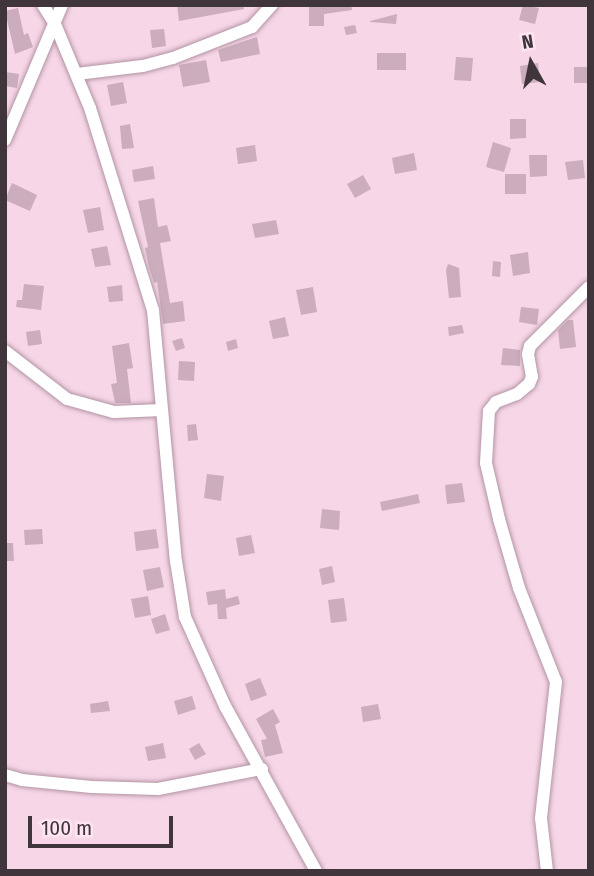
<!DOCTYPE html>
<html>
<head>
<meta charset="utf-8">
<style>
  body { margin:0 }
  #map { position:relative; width:594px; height:876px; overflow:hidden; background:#f6d6e7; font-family:"Fira Sans Condensed",sans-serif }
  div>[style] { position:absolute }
  .building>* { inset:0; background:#cbadbd }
  .roads { filter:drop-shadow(0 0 2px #b294a4) drop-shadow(0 0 2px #b294a4) }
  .street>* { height:12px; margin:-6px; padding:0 6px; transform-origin:6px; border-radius:6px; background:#fff }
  span { translate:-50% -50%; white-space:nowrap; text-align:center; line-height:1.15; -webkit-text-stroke:7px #ffe5f3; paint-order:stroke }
  .frame { position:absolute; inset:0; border:7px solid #41353c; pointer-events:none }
  .north { position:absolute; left:496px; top:28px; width:70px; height:70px; -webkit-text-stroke:5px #ffe5f3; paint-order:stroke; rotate:351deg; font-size:19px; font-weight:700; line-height:28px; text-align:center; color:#41353c }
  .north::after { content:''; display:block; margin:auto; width:24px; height:32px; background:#41353c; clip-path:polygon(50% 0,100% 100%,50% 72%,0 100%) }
  .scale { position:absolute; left:28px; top:816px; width:145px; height:32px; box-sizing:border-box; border:4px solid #41353c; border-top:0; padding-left:9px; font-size:21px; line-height:24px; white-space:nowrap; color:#41353c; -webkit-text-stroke:5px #ffe5f3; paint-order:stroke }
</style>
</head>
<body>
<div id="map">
  <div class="building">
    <i style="clip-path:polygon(177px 5px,243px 5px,244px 9px,179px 21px)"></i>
    <i style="clip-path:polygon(309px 5px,351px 5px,352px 10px,324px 14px,324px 26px,309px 26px)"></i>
    <i style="clip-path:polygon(523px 5px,539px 8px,535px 24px,519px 20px)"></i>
    <i style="clip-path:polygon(18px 8px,24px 35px,28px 33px,33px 47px,15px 54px,5px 11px)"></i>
    <i style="clip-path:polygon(397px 14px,396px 24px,370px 22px,370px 21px)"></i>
    <i style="clip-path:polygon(355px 25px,357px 33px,346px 35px,344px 27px)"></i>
    <i style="clip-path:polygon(164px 29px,166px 46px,152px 48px,150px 30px)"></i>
    <i style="clip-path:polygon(257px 37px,260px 54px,221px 62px,218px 50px)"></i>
    <i style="clip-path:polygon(377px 53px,406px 53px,406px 70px,377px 70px)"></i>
    <i style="clip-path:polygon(456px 57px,473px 58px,471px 81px,454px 80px)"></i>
    <i style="clip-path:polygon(206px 60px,210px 82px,183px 87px,179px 65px)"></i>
    <i style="clip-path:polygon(538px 63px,540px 82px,522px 84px,520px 66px)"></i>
    <i style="clip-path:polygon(574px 67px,589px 67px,589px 83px,574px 83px)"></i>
    <i style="clip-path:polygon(5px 72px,19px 74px,17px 88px,5px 86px)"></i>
    <i style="clip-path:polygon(123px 82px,127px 103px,111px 106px,107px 85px)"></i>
    <i style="clip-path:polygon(510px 119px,526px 119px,526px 138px,510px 139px)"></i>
    <i style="clip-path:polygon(130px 124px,134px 148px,122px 149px,120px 126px)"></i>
    <i style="clip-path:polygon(493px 142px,511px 148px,504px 172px,486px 167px)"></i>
    <i style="clip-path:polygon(255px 145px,257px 161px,238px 164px,236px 148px)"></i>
    <i style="clip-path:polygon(414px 153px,417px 170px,395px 174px,392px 158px)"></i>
    <i style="clip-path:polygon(529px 155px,547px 155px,547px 176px,530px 177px)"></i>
    <i style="clip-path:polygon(583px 160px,585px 178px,568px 180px,565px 162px)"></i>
    <i style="clip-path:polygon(153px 166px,155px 179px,134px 182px,132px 170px)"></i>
    <i style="clip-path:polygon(505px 174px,526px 174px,526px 194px,505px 194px)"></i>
    <i style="clip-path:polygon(363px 175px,371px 189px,355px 198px,347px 184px)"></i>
    <i style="clip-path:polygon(12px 183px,37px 195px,30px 211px,5px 200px)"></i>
    <i style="clip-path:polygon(154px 198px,158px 227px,167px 225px,171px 241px,160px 243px,170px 303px,183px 301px,185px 321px,163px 324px,157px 282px,154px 283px,149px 267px,145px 248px,148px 247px,138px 201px)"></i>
    <i style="clip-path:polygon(100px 207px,104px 230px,88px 233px,83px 210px)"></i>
    <i style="clip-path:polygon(276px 220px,279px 234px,255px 238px,252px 224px)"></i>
    <i style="clip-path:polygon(107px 246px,111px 265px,95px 267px,91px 249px)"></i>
    <i style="clip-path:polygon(528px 252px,530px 273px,513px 276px,510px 255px)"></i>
    <i style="clip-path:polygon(493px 261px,501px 262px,500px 277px,492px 276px)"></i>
    <i style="clip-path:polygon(448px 264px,459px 268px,461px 297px,449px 298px,446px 270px)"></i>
    <i style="clip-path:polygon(24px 284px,44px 286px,41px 310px,16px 307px,17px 300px,22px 300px)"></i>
    <i style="clip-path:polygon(122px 285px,123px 301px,109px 302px,107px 287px)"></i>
    <i style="clip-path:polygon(313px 287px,317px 312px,301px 315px,296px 290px)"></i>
    <i style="clip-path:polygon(521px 307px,539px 309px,537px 325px,519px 322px)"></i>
    <i style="clip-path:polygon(285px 317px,289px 336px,273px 339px,269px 321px)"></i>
    <i style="clip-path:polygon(568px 320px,573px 320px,576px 347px,560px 349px,558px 330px)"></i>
    <i style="clip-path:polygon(462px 325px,464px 333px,449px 336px,448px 327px)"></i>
    <i style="clip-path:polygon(40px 330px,42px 344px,28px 346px,26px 332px)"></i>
    <i style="clip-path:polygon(182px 338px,185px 348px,176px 351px,172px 341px)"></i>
    <i style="clip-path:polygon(236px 339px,238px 348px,228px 351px,226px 342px)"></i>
    <i style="clip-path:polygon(129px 343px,133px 368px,127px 369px,131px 403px,115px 403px,111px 384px,117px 383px,112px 346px)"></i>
    <i style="clip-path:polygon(503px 348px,520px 350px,520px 366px,501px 365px)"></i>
    <i style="clip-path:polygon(179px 361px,195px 362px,194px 381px,178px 380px)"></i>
    <i style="clip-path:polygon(196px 424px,198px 440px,188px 441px,187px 425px)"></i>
    <i style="clip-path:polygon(207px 474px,224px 476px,221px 501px,204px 498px)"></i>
    <i style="clip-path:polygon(462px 483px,465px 502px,447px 504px,445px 485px)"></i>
    <i style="clip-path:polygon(418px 494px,420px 503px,382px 511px,380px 502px)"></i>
    <i style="clip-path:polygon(322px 509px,340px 511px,339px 530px,320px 528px)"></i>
    <i style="clip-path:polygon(42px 529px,43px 544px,25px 545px,24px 530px)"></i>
    <i style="clip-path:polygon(156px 529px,159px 548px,136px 551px,134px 532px)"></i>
    <i style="clip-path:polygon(251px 535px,255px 553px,239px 556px,236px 538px)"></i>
    <i style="clip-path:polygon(5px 543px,13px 543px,14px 561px,5px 561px)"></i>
    <i style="clip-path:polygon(332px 566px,335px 582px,322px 585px,319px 569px)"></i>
    <i style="clip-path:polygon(160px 567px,164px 587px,147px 591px,143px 570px)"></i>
    <i style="clip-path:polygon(225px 589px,226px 599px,238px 596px,240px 604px,226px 608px,227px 619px,218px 619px,217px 604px,208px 605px,206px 592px)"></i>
    <i style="clip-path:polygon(148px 596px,151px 615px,135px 618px,131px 599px)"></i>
    <i style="clip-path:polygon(344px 598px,347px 621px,331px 623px,328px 600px)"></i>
    <i style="clip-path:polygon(165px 614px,170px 630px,156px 634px,151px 619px)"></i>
    <i style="clip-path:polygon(260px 678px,267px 695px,251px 701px,245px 684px)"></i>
    <i style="clip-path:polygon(192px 696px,196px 709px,178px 715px,174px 701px)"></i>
    <i style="clip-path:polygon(108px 701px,110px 711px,91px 713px,90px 704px)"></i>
    <i style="clip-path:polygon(378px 704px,381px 719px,363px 722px,361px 707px)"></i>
    <i style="clip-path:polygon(273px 709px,280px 722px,275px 725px,283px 753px,265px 757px,261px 740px,267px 739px,256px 719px)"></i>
    <i style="clip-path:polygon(163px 743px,166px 758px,148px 761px,145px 747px)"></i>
    <i style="clip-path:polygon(199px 743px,206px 754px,195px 760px,189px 749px)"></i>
  </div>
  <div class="roads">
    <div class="street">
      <i style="left:43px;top:5px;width:22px;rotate:58deg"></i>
      <i style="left:55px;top:24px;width:91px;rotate:67.4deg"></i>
      <i style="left:90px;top:108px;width:212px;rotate:72.7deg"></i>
      <i style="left:153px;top:310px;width:252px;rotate:84.8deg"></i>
      <i style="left:176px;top:561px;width:57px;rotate:80.9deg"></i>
      <i style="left:185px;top:617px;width:98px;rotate:65.8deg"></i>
      <i style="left:225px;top:706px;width:188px;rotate:61.1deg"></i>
      <i style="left:77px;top:74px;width:66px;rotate:-6.9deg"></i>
      <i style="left:143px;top:66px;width:31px;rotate:-15deg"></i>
      <i style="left:173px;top:58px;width:85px;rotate:-21.4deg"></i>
      <i style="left:252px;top:27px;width:30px;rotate:-48deg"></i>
      <i style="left:5px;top:140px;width:147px;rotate:-67.1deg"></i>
      <i style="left:5px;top:351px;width:78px;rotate:37.7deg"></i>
      <i style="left:67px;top:399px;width:49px;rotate:15.5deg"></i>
      <i style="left:114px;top:412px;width:48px;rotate:-2.4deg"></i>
      <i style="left:5px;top:775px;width:18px;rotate:16deg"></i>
      <i style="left:22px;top:780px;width:70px;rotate:5.7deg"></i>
      <i style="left:92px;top:787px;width:66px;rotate:1.7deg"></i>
      <i style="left:158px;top:789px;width:106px;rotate:-10.9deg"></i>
      <i style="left:547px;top:871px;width:53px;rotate:-96.5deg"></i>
      <i style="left:541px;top:818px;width:137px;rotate:-83.7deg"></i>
      <i style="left:556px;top:682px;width:101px;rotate:-111.5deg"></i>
      <i style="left:519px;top:588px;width:72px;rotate:-106.2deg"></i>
      <i style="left:499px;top:519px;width:57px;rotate:-103.1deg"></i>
      <i style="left:486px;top:463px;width:52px;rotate:-86.7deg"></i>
      <i style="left:489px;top:411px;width:11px;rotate:-52deg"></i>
      <i style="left:496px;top:402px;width:22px;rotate:-21deg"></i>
      <i style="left:517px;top:394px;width:16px;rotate:-40deg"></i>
      <i style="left:529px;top:384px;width:8px;rotate:-67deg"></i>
      <i style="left:532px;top:377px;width:23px;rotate:-100deg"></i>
      <i style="left:528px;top:354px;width:8px;rotate:-76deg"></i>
      <i style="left:530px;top:346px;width:83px;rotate:-45deg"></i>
    </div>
  </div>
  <div class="frame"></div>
  <div class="north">N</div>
  <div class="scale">100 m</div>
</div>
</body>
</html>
